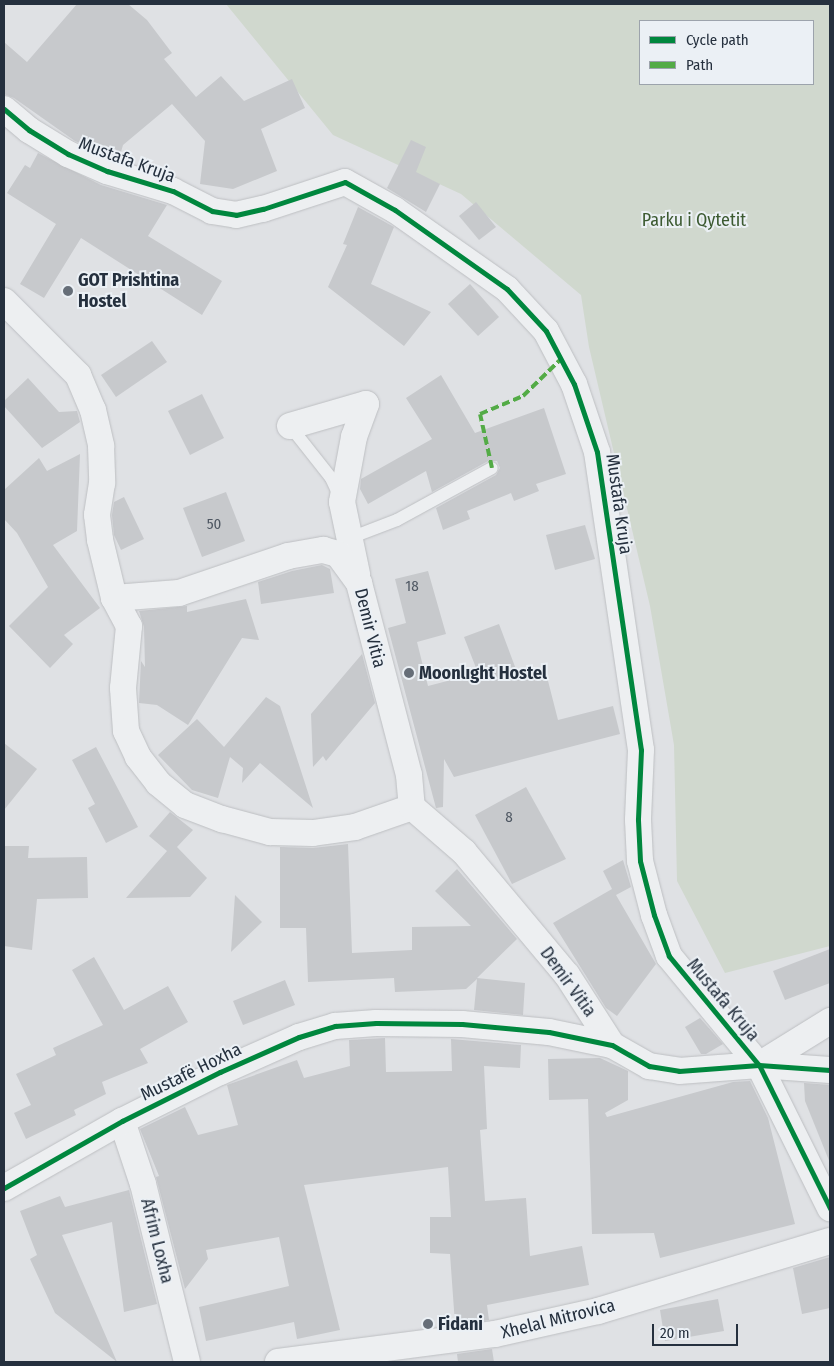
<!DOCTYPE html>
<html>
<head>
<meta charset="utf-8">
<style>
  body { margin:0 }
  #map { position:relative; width:834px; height:1366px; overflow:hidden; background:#dfe1e4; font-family:"Fira Sans Condensed",sans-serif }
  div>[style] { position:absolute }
  .green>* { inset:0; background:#d0d8ce }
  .building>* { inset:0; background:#c7c9cc }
  .roads { filter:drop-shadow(0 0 1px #bdbfc2) drop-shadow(0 0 1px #bdbfc2) }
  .service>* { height:12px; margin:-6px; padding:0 6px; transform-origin:6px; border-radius:6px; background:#edeff1 }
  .minor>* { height:26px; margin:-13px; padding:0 13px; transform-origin:13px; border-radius:13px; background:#edeff1 }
  .quiet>* { height:4px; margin-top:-2px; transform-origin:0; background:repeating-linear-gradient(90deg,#53ab46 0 8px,transparent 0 12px) }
  .cycleway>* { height:5px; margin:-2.5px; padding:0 2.5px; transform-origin:2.5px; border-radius:2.5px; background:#00873e }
  .dots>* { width:14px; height:14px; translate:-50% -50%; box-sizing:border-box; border:2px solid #ebf0f5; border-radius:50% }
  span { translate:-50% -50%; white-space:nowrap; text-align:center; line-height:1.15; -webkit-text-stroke:4px #ebf0f5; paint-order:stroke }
  .number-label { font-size:15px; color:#4e5762 }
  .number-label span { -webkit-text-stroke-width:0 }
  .street-label { font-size:18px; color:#25303e }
  .park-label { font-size:18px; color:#3c5a31 }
  .poi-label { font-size:18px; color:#25303e; font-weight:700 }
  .left { translate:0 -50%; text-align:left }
  .frame { position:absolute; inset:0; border:5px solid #25303e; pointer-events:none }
  .legend { position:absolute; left:639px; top:20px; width:175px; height:65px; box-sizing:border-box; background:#ebf0f5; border:1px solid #9ca3ac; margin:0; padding:6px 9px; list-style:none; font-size:15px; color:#25303e }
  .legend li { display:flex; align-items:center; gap:10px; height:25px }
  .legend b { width:25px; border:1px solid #9ca3ac }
  .scale { position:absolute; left:652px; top:1324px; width:86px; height:22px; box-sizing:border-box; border:2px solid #25303e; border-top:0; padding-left:6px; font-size:15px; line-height:18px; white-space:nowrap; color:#25303e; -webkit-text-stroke:4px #ebf0f5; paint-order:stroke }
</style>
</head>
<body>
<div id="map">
  <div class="green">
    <i style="clip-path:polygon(evenodd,226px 4px,830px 4px,830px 946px,725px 973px,677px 881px,674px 745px,650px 606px,589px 347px,581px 295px,461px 194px,333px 135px,226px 4px,640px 21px,813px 21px,813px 84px,640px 84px,640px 21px)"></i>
  </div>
  <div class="building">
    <i style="clip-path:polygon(77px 4px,128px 4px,147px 20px,172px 53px,164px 59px,196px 97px,221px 76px,244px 101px,292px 79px,305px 108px,261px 129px,277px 171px,233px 189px,200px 184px,205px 141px,172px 104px,123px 145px,119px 159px,75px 141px,14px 98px,4px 94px,4px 42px,27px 62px)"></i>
    <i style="clip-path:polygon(411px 140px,426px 147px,416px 172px,440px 184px,426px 212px,387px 188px)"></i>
    <i style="clip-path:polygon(38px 153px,101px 185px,167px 205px,148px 236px,222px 281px,202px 315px,81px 238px,44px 298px,20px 284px,56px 224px,7px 193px,25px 165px,30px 168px)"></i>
    <i style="clip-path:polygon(476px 202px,496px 227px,479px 240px,459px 216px)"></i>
    <i style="clip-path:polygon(358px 207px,394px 227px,371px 284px,431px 312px,404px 346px,328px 287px,347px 245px,343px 244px)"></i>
    <i style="clip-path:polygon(470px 284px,499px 317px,478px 336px,448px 304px)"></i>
    <i style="clip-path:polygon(152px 341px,167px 362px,116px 397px,101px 375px)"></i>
    <i style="clip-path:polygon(441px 375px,475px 433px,544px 408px,566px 474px,536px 484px,539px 491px,514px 501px,511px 493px,467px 511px,470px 519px,443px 530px,436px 508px,496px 475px,500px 468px,497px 461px,488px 461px,432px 492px,426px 471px,368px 504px,360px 489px,361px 479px,432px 439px,406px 398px)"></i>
    <i style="clip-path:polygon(28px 378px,59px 412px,77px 411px,80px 422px,42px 448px,4px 406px,4px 401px)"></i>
    <i style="clip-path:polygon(202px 394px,224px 438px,190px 455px,168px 411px)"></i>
    <i style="clip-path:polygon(80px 454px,77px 531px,53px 545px,100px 608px,64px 635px,73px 644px,50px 668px,9px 626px,48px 587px,17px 533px,4px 519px,4px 490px,39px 458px,47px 471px)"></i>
    <i style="clip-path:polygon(226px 492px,245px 541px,202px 557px,183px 508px)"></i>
    <i style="clip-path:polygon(124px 497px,144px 539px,121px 550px,114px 535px,112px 515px,114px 502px)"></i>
    <i style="clip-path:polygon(585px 525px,595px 559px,555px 570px,546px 535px)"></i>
    <i style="clip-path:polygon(322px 565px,330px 569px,334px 593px,261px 604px,258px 582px,292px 571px)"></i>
    <i style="clip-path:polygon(428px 571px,446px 634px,417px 642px,428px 686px,478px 673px,464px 637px,499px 624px,520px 680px,546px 673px,558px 720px,613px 706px,620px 734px,454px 777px,444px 759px,443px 807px,436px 808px,388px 628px,406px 623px,395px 579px)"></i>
    <i style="clip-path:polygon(246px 599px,259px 640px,242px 638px,188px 725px,157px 705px,139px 703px,141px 661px,145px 667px,144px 627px,139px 611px,187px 606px,187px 612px)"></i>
    <i style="clip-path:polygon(362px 654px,375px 703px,326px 761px,323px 756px,313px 767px,311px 714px)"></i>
    <i style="clip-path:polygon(266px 697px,280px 706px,313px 808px,260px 763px,242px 783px,243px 768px,230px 757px,218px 798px,192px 790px,158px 755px,197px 719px,224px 747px)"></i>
    <i style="clip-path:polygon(4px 743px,37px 769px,4px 810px)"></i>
    <i style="clip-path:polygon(96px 747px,138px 827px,106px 843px,88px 808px,95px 804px,72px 760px)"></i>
    <i style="clip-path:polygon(526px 787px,566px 859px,512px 884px,475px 815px)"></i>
    <i style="clip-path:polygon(170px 812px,193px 830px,177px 847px,207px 878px,190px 897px,126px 898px,167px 851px,149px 836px)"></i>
    <i style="clip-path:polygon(348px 844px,352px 953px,412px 950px,412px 927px,471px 926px,435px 891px,457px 869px,517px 939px,477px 978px,525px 983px,523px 1015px,474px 1010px,477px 979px,466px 989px,395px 992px,394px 978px,308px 982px,306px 928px,280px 928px,280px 847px,313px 848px)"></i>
    <i style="clip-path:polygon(4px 846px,29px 846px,28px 858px,87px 857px,88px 898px,37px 899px,32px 950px,4px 946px)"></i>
    <i style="clip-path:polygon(623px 860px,631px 887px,616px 895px,656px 964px,617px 1016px,606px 1008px,553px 923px,612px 889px,603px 871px)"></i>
    <i style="clip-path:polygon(235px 895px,262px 922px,231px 952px)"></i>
    <i style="clip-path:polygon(830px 949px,830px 983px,785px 1000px,773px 971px)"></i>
    <i style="clip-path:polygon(94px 957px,124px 1010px,168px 986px,188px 1022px,140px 1049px,148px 1063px,102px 1082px,106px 1094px,74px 1110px,76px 1115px,26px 1139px,14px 1113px,31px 1105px,16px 1074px,56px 1055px,53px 1048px,103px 1025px,72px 970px)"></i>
    <i style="clip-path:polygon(285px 980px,295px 1005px,243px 1025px,233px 1001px)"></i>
    <i style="clip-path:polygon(700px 1018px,723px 1044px,706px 1054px,701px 1054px,685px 1027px)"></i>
    <i style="clip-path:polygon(385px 1038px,386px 1072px,452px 1071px,451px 1039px,521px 1045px,520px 1068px,484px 1066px,487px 1129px,480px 1130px,485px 1201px,526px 1198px,530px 1256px,582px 1246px,589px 1285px,487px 1305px,489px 1320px,455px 1324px,450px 1254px,430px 1253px,430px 1217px,451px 1217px,448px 1167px,304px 1185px,340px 1330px,297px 1339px,294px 1322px,206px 1341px,199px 1307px,289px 1286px,279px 1237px,206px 1250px,208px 1259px,185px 1289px,156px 1177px,159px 1176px,140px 1129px,185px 1107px,198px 1135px,238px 1125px,227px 1085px,297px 1060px,304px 1078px,350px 1066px,349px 1040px)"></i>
    <i style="clip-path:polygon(600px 1058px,628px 1071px,628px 1100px,605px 1113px,607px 1117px,733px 1082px,750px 1081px,768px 1118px,795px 1224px,660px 1258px,654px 1233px,592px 1234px,588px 1099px,549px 1100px,548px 1059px)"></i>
    <i style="clip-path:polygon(804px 1083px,830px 1085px,830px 1163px,805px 1101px)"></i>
    <i style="clip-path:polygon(129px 1190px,157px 1304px,124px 1312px,112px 1222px,62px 1235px,117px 1362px,55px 1313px,30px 1259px,37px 1255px,20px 1211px,60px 1196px,65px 1207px)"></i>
    <i style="clip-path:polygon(830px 1257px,830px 1308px,802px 1314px,793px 1268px)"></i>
    <i style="clip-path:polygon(718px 1299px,724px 1331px,665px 1341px,660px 1310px)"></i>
    <i style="clip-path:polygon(492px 1349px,494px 1362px,458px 1362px,457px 1354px)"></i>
  </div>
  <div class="roads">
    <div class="service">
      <i style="left:290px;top:426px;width:66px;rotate:51.7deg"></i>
      <i style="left:331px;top:478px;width:19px;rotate:65deg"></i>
      <i style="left:350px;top:538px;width:50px;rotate:-21deg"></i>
      <i style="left:397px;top:520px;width:108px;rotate:-28.7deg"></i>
    </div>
    <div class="minor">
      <i style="left:4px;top:109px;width:33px;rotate:40deg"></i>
      <i style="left:29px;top:130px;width:46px;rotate:31.6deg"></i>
      <i style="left:68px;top:154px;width:43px;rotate:23.6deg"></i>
      <i style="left:107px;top:171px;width:69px;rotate:16.9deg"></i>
      <i style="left:173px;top:191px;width:44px;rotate:27.1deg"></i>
      <i style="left:212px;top:211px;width:24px;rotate:9deg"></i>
      <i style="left:236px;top:215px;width:28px;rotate:-13deg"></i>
      <i style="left:263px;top:209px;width:86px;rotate:-18.2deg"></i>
      <i style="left:345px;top:182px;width:57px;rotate:29.2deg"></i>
      <i style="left:395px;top:210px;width:137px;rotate:35.2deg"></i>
      <i style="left:507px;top:289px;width:57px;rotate:47.1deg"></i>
      <i style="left:546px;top:331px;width:60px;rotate:62.2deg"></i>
      <i style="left:574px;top:384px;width:72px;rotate:71.3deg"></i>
      <i style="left:597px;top:452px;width:301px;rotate:81.6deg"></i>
      <i style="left:641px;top:750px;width:70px;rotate:92.5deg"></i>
      <i style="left:638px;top:820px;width:41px;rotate:87.2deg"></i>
      <i style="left:640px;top:861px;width:56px;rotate:75.5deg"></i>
      <i style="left:654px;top:915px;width:44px;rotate:69.9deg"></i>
      <i style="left:669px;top:956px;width:141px;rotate:50.5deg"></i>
      <i style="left:759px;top:1065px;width:160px;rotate:63.6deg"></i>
      <i style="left:4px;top:301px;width:105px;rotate:45deg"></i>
      <i style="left:78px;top:375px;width:38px;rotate:67deg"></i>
      <i style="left:93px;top:410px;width:37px;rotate:77deg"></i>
      <i style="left:101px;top:446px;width:37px;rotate:88deg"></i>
      <i style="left:102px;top:483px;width:32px;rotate:99deg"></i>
      <i style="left:97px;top:515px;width:25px;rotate:83deg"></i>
      <i style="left:100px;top:540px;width:60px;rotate:76.4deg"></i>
      <i style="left:114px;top:598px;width:32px;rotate:62deg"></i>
      <i style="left:129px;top:626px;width:62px;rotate:95.5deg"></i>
      <i style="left:123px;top:688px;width:43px;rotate:86deg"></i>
      <i style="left:126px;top:731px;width:29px;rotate:65deg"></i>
      <i style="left:138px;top:757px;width:33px;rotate:52deg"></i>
      <i style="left:158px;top:783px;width:35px;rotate:39deg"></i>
      <i style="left:185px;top:805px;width:40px;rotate:21deg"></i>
      <i style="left:222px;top:819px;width:50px;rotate:15.2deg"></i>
      <i style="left:270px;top:832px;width:43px;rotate:1.3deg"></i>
      <i style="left:313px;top:833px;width:42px;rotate:-8.1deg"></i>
      <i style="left:355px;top:827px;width:60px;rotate:-19.3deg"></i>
      <i style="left:290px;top:426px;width:79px;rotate:-16.1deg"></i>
      <i style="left:366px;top:404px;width:35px;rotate:110deg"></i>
      <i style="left:354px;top:437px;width:66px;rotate:100.5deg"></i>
      <i style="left:342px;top:502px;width:74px;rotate:78.2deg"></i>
      <i style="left:114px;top:598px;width:65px;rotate:-4.4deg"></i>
      <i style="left:179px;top:593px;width:115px;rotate:-18.7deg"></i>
      <i style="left:288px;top:556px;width:36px;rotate:-10deg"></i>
      <i style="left:323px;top:550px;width:16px;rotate:15deg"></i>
      <i style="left:338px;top:554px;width:36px;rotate:54deg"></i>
      <i style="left:359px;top:583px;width:198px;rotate:75.4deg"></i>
      <i style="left:409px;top:775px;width:32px;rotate:85deg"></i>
      <i style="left:412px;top:807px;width:69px;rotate:40.9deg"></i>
      <i style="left:464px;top:852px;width:160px;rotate:50.1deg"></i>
      <i style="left:567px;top:975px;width:83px;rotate:57.3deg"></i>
      <i style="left:759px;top:1065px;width:84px;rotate:-31.8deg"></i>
      <i style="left:122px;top:1121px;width:66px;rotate:71.6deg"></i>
      <i style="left:143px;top:1184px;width:183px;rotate:76.1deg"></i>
      <i style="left:4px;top:1188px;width:136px;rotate:-29.6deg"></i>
      <i style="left:122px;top:1121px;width:110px;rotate:-26.6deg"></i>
      <i style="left:220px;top:1072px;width:86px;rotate:-23.9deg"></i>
      <i style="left:299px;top:1037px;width:38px;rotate:-17deg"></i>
      <i style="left:335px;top:1026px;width:41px;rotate:-4.2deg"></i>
      <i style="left:376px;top:1023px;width:86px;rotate:0.7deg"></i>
      <i style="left:462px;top:1024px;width:87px;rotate:5.3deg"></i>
      <i style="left:549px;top:1032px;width:64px;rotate:11.7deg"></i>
      <i style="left:612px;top:1045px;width:43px;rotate:29.6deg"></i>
      <i style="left:649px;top:1066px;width:30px;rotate:9deg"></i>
      <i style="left:679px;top:1071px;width:80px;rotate:-4.3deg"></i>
      <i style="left:759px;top:1065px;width:71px;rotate:4deg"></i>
      <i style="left:278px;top:1362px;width:219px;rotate:-7.4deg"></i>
      <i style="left:495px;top:1334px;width:106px;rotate:-12.6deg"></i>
      <i style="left:598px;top:1311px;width:242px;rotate:-16.8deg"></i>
    </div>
  </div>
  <div class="quiet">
    <i style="left:492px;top:468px;width:55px;rotate:-102.5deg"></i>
    <i style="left:480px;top:414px;width:47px;rotate:-22.7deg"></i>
    <i style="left:523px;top:396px;width:53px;rotate:-44.2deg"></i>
  </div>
  <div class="cycleway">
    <i style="left:4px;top:109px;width:33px;rotate:40deg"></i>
    <i style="left:29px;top:130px;width:46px;rotate:31.6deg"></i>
    <i style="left:68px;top:154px;width:43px;rotate:23.6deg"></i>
    <i style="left:107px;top:171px;width:69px;rotate:16.9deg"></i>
    <i style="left:173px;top:191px;width:44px;rotate:27.1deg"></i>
    <i style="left:212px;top:211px;width:24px;rotate:9deg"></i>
    <i style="left:236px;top:215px;width:28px;rotate:-13deg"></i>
    <i style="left:263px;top:209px;width:86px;rotate:-18.2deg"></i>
    <i style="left:345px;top:182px;width:57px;rotate:29.2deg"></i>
    <i style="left:395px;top:210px;width:137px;rotate:35.2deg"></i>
    <i style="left:507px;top:289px;width:57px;rotate:47.1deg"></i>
    <i style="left:546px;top:331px;width:60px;rotate:62.2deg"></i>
    <i style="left:574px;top:384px;width:72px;rotate:71.3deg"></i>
    <i style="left:597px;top:452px;width:301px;rotate:81.6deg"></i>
    <i style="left:641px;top:750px;width:70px;rotate:92.5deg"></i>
    <i style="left:638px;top:820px;width:41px;rotate:87.2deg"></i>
    <i style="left:640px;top:861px;width:56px;rotate:75.5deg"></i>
    <i style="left:654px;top:915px;width:44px;rotate:69.9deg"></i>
    <i style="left:669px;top:956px;width:141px;rotate:50.5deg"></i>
    <i style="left:759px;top:1065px;width:160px;rotate:63.6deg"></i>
    <i style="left:4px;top:1188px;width:136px;rotate:-29.6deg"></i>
    <i style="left:122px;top:1121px;width:110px;rotate:-26.6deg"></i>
    <i style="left:220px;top:1072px;width:86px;rotate:-23.9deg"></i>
    <i style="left:299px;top:1037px;width:38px;rotate:-17deg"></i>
    <i style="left:335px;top:1026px;width:41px;rotate:-4.2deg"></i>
    <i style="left:376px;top:1023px;width:86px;rotate:0.7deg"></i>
    <i style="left:462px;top:1024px;width:87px;rotate:5.3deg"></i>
    <i style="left:549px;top:1032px;width:64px;rotate:11.7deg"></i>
    <i style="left:612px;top:1045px;width:43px;rotate:29.6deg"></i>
    <i style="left:649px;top:1066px;width:30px;rotate:9deg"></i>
    <i style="left:679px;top:1071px;width:80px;rotate:-4.3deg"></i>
    <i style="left:759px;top:1065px;width:71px;rotate:4deg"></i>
  </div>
  <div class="dots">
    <i style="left:68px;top:291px;background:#666e78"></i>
    <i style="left:409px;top:673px;background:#666e78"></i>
    <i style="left:428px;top:1324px;background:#666e78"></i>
  </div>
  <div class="number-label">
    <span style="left:214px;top:525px">50</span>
    <span style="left:412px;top:587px">18</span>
    <span style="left:509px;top:818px">8</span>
  </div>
  <div class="street-label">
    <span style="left:127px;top:160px;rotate:20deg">Mustafa Kruja</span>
    <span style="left:619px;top:504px;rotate:82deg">Mustafa Kruja</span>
    <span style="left:370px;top:628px;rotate:76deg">Demir Vitia</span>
    <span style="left:568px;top:982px;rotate:54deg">Demir Vitia</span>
    <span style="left:723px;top:1000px;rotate:50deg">Mustafa Kruja</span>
    <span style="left:191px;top:1072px;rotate:-26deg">Mustafë Hoxha</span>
    <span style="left:157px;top:1241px;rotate:76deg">Afrim Loxha</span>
    <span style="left:558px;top:1319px;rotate:-14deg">Xhelal Mitrovica</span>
  </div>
  <div class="park-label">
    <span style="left:694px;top:220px">Parku i Qytetit</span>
  </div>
  <div class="poi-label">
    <span class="left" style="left:78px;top:291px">GOT Prishtina<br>Hostel</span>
    <span class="left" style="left:419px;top:673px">Moonlıght Hostel</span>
    <span class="left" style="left:438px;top:1324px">Fidani</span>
  </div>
  <div class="frame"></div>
  <ul class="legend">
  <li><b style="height:6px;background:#00873e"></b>Cycle path</li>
  <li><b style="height:6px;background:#53ab46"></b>Path</li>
  </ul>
  <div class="scale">20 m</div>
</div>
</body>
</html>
